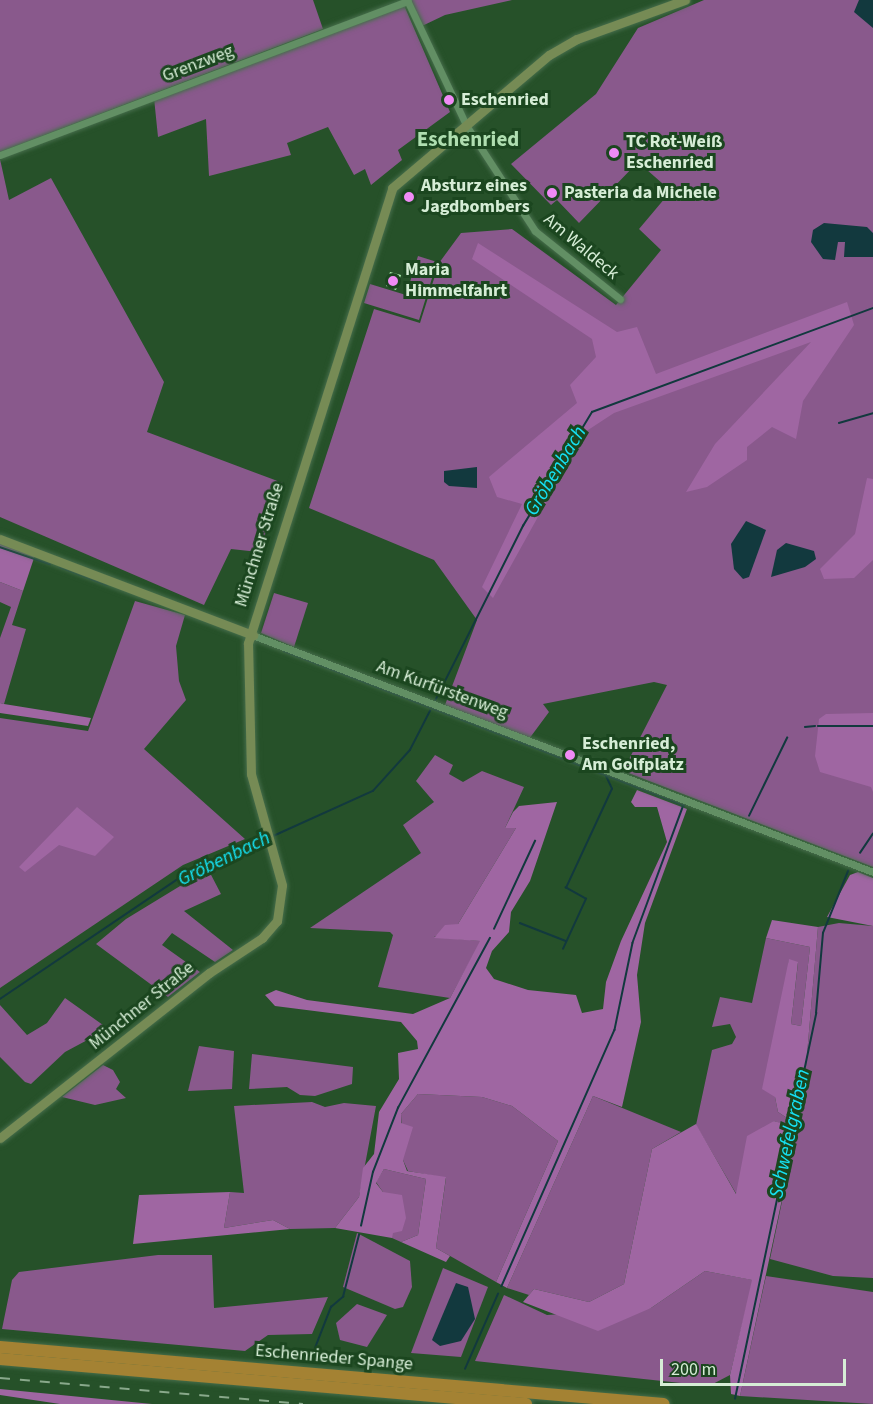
<!DOCTYPE html>
<html>
<head>
<meta charset="utf-8">
<style>
  body { margin:0 }
  #map { position:relative; width:873px; height:1404px; overflow:hidden; background:#265129; font-family:"Source Sans 3",sans-serif }
  div>[style] { position:absolute }
  .green>* { inset:0; background:#89598c }
  .forest>* { inset:0; background:#9f66a2 }
  .water>* { inset:0; background:#12393e }
  .stream>* { height:1.5px; margin:-0.75px; padding:0 0.75px; transform-origin:0.75px; border-radius:0.75px; background:#12393e }
  .building>* { inset:0; background:#b1f4b3 }
  .roads { filter:drop-shadow(0 0 2px #466d4b) drop-shadow(0 0 2px #466d4b) }
  .street>* { height:7px; margin:-3.5px; padding:0 3.5px; transform-origin:3.5px; border-radius:3.5px; background:#628f64 }
  .secondary>* { height:9px; margin:-4.5px; padding:0 4.5px; transform-origin:4.5px; border-radius:4.5px; background:#768b55 }
  .highway>* { height:12px; margin:-6px; padding:0 6px; transform-origin:6px; border-radius:6px; background:#a48233 }
  .rail>* { height:1.5px; margin-top:-0.75px; transform-origin:0; background:repeating-linear-gradient(90deg,#89a98b 0 10px,transparent 0 20px) }
  .dots>* { width:16px; height:16px; translate:-50% -50%; box-sizing:border-box; border:3px solid #1b461f; border-radius:50% }
  span { translate:-50% -50%; white-space:nowrap; text-align:center; line-height:1.15; -webkit-text-stroke:6px #1b461f; paint-order:stroke }
  .street-label { font-size:18px; color:#d6edd6 }
  .poi-label { font-size:18px; color:#d6edd6; font-weight:700 }
  .left { translate:0 -50%; text-align:left }
  .water-label { font-size:20px; color:#15e2f4; font-style:italic }
  .quarter-label { font-size:21px; color:#afdeb0; font-weight:700 }
  .scale { position:absolute; left:660px; top:1359px; width:186px; height:27px; box-sizing:border-box; border:3px solid #d6edd6; border-top:0; padding-left:8px; font-size:18px; line-height:21px; white-space:nowrap; color:#d6edd6; -webkit-text-stroke:4px #1b461f; paint-order:stroke }
</style>
</head>
<body>
<div id="map">
  <div class="green">
    <i style="clip-path:polygon(0 0,313px 0,323px 29px,0 152px)"></i>
    <i style="clip-path:polygon(410px 0,512px 0,445px 15px,422px 26px)"></i>
    <i style="clip-path:polygon(704px 0,873px 0,873px 867px,623px 771px,667px 685px,654px 682px,543px 704px,549px 712px,529px 739px,445px 705px,477px 620px,434px 560px,309px 508px,374px 309px,420px 323px,439px 263px,461px 233px,512px 229px,616px 305px,661px 250px,639px 229px,671px 191px,638px 162px,579px 223px,557px 200px,551px 205px,511px 164px,596px 94px,638px 28px)"></i>
    <i style="clip-path:polygon(404px 5px,450px 112px,398px 150px,402px 160px,371px 185px,365px 169px,354px 175px,328px 127px,287px 143px,291px 155px,209px 176px,206px 119px,158px 137px,154px 98px)"></i>
    <i style="clip-path:polygon(0 159px,9px 200px,51px 178px,164px 382px,147px 432px,283px 483px,259px 552px,231px 549px,204px 605px,0 517px)"></i>
    <i style="clip-path:polygon(418px 256px,437px 262px,419px 320px,364px 303px,370px 284px,406px 295px)"></i>
    <i style="clip-path:polygon(0 582px,23px 591px,12px 625px,26px 629px,4px 704px,0 703px,0 638px,11px 607px,0 602px)"></i>
    <i style="clip-path:polygon(274px 593px,308px 603px,294px 647px,261px 633px)"></i>
    <i style="clip-path:polygon(135px 601px,185px 615px,176px 646px,179px 681px,186px 700px,144px 749px,245px 839px,183px 865px,0 988px,0 718px,88px 731px)"></i>
    <i style="clip-path:polygon(435px 755px,453px 765px,449px 774px,463px 782px,482px 771px,524px 787px,505px 828px,516px 828px,458px 924px,434px 937px,481px 941px,450px 998px,378px 987px,393px 935px,390px 932px,310px 928px,421px 853px,403px 825px,434px 802px,416px 781px)"></i>
    <i style="clip-path:polygon(208px 869px,221px 894px,184px 911px,233px 950px,215px 962px,172px 933px,162px 945px,200px 972px,168px 997px,96px 944px,126px 919px)"></i>
    <i style="clip-path:polygon(839px 923px,873px 926px,873px 1278px,833px 1276px,770px 1259px,803px 1101px,818px 927px)"></i>
    <i style="clip-path:polygon(766px 938px,810px 947px,801px 1026px,791px 1024px,798px 963px,789px 960px,775px 1097px,778px 1112px,790px 1120px,788px 1126px,774px 1121px,737px 1195px,696px 1125px,712px 1050px,732px 1044px,736px 1037px,730px 1024px,712px 1027px,720px 997px,752px 1003px)"></i>
    <i style="clip-path:polygon(65px 998px,103px 1025px,93px 1037px,65px 1052px,31px 1084px,25px 1082px,0 1057px,0 1005px,27px 1035px,47px 1023px)"></i>
    <i style="clip-path:polygon(199px 1046px,234px 1051px,232px 1089px,188px 1091px)"></i>
    <i style="clip-path:polygon(252px 1054px,353px 1067px,352px 1084px,315px 1096px,300px 1095px,287px 1087px,249px 1089px)"></i>
    <i style="clip-path:polygon(103px 1065px,113px 1070px,120px 1082px,116px 1089px,126px 1098px,95px 1105px,62px 1097px)"></i>
    <i style="clip-path:polygon(418px 1094px,482px 1097px,512px 1106px,558px 1141px,496px 1282px,436px 1248px,446px 1178px,408px 1171px,403px 1160px,401px 1114px)"></i>
    <i style="clip-path:polygon(593px 1096px,681px 1132px,652px 1149px,624px 1284px,589px 1302px,534px 1289px,529px 1295px,507px 1288px)"></i>
    <i style="clip-path:polygon(312px 1102px,325px 1107px,344px 1103px,376px 1106px,359px 1197px,335px 1228px,290px 1229px,273px 1220px,224px 1228px,230px 1192px,244px 1193px,234px 1106px)"></i>
    <i style="clip-path:polygon(384px 1169px,426px 1179px,418px 1235px,401px 1242px,392px 1238px,383px 1192px,376px 1182px)"></i>
    <i style="clip-path:polygon(357px 1233px,410px 1261px,412px 1287px,403px 1307px,395px 1309px,343px 1287px)"></i>
    <i style="clip-path:polygon(158px 1255px,212px 1255px,214px 1308px,328px 1297px,312px 1334px,268px 1335px,245px 1351px,2px 1329px,12px 1280px,19px 1272px)"></i>
    <i style="clip-path:polygon(443px 1268px,488px 1287px,461px 1357px,411px 1353px)"></i>
    <i style="clip-path:polygon(705px 1271px,753px 1280px,730px 1375px,709px 1386px,475px 1361px,504px 1295px,547px 1315px,651px 1308px)"></i>
    <i style="clip-path:polygon(766px 1276px,873px 1292px,873px 1404px,740px 1396px)"></i>
    <i style="clip-path:polygon(357px 1304px,387px 1315px,367px 1347px,340px 1340px,336px 1323px)"></i>
  </div>
  <div class="forest">
    <i style="clip-path:polygon(478px 243px,617px 332px,637px 327px,656px 374px,847px 302px,854px 325px,803px 401px,796px 439px,772px 427px,747px 447px,747px 460px,707px 487px,686px 492px,715px 444px,811px 342px,614px 413px,585px 432px,493px 598px,482px 587px,522px 504px,497px 497px,489px 477px,577px 403px,570px 385px,596px 357px,592px 339px,472px 259px)"></i>
    <i style="clip-path:polygon(867px 478px,873px 479px,873px 560px,854px 578px,824px 579px,820px 569px,855px 534px)"></i>
    <i style="clip-path:polygon(0 543px,35px 555px,23px 591px,0 582px)"></i>
    <i style="clip-path:polygon(0 703px,4px 704px,91px 718px,88px 726px,0 713px)"></i>
    <i style="clip-path:polygon(873px 713px,873px 792px,871px 787px,820px 772px,815px 756px,819px 719px,826px 714px)"></i>
    <i style="clip-path:polygon(637px 790px,687px 809px,645px 923px,637px 975px,641px 1022px,622px 1107px,593px 1096px,507px 1288px,496px 1282px,558px 1141px,512px 1106px,482px 1097px,418px 1094px,401px 1114px,401px 1123px,413px 1127px,403px 1160px,407px 1171px,446px 1177px,436px 1248px,450px 1256px,446px 1262px,401px 1242px,418px 1235px,426px 1179px,384px 1169px,376px 1183px,383px 1192px,402px 1195px,406px 1218px,402px 1231px,393px 1233px,392px 1238px,335px 1228px,359px 1197px,363px 1168px,374px 1154px,379px 1112px,399px 1079px,398px 1053px,418px 1049px,417px 1041px,401px 1022px,275px 1006px,265px 995px,276px 990px,307px 1000px,413px 1014px,450px 998px,480px 941px,434px 938px,445px 925px,458px 924px,516px 828px,505px 828px,513px 812px,519px 806px,557px 802px,530px 881px,511px 912px,509px 932px,492px 951px,486px 968px,494px 979px,528px 990px,576px 995px,582px 1013px,603px 1009px,606px 982px,621px 941px,667px 842px,657px 807px,635px 807px,631px 802px)"></i>
    <i style="clip-path:polygon(77px 807px,114px 837px,95px 856px,59px 845px,25px 872px,19px 867px)"></i>
    <i style="clip-path:polygon(858px 872px,873px 878px,873px 926px,827px 917px,850px 875px)"></i>
    <i style="clip-path:polygon(772px 920px,818px 927px,803px 1101px,740px 1396px,731px 1394px,730px 1375px,752px 1280px,705px 1271px,651px 1308px,598px 1331px,523px 1302px,534px 1289px,589px 1302px,624px 1284px,652px 1149px,696px 1124px,736px 1194px,747px 1136px,774px 1121px,788px 1125px,790px 1120px,778px 1112px,775px 1097px,762px 1089px,789px 959px,798px 962px,791px 1024px,801px 1026px,810px 947px,766px 938px)"></i>
    <i style="clip-path:polygon(230px 1192px,224px 1228px,273px 1220px,290px 1229px,133px 1244px,139px 1195px)"></i>
    <i style="clip-path:polygon(0 1389px,152px 1404px,60px 1404px,0 1395px)"></i>
  </div>
  <div class="water">
    <i style="clip-path:polygon(859px 0,873px 0,873px 28px,854px 12px)"></i>
    <i style="clip-path:polygon(824px 223px,867px 227px,873px 233px,873px 257px,844px 257px,845px 242px,838px 242px,835px 260px,823px 259px,811px 242px,813px 230px)"></i>
    <i style="clip-path:polygon(477px 467px,477px 488px,449px 486px,444px 482px,444px 471px)"></i>
    <i style="clip-path:polygon(746px 521px,766px 530px,749px 577px,743px 579px,734px 569px,731px 544px)"></i>
    <i style="clip-path:polygon(786px 543px,814px 551px,816px 559px,805px 567px,771px 577px,777px 550px)"></i>
    <i style="clip-path:polygon(456px 1283px,468px 1287px,475px 1319px,461px 1341px,440px 1346px,432px 1340px)"></i>
  </div>
  <div class="stream">
    <i style="left:839px;top:423px;width:35px;rotate:-16deg"></i>
    <i style="left:0;top:547px;width:53px;rotate:18.8deg"></i>
    <i style="left:60px;top:567px;width:50px;rotate:21deg"></i>
    <i style="left:284px;top:651px;width:429px;rotate:21.1deg"></i>
    <i style="left:684px;top:805px;width:147px;rotate:110.3deg"></i>
    <i style="left:633px;top:943px;width:89px;rotate:101.7deg"></i>
    <i style="left:615px;top:1030px;width:280px;rotate:113.8deg"></i>
    <i style="left:435px;top:701px;width:196px;rotate:-63.3deg"></i>
    <i style="left:523px;top:526px;width:133px;rotate:-58.8deg"></i>
    <i style="left:592px;top:412px;width:300px;rotate:-20.3deg"></i>
    <i style="left:818px;top:726px;width:55px"></i>
    <i style="left:805px;top:727px;width:10px;rotate:-6deg"></i>
    <i style="left:749px;top:816px;width:87px;rotate:-64deg"></i>
    <i style="left:271px;top:837px;width:112px;rotate:-24.3deg"></i>
    <i style="left:373px;top:791px;width:55px;rotate:-47.9deg"></i>
    <i style="left:410px;top:750px;width:44px;rotate:-62.9deg"></i>
    <i style="left:860px;top:853px;width:23px;rotate:-56deg"></i>
    <i style="left:520px;top:923px;width:49px;rotate:21.4deg"></i>
    <i style="left:494px;top:929px;width:97px;rotate:-65deg"></i>
    <i style="left:563px;top:949px;width:55px;rotate:-65.3deg"></i>
    <i style="left:586px;top:899px;width:23px;rotate:-151deg"></i>
    <i style="left:566px;top:888px;width:109px;rotate:-65.1deg"></i>
    <i style="left:612px;top:789px;width:14px;rotate:-115deg"></i>
    <i style="left:0;top:999px;width:233px;rotate:-34deg"></i>
    <i style="left:193px;top:869px;width:77px;rotate:-22.2deg"></i>
    <i style="left:361px;top:1226px;width:55px;rotate:-77.5deg"></i>
    <i style="left:373px;top:1172px;width:69px;rotate:-68.7deg"></i>
    <i style="left:398px;top:1108px;width:193px;rotate:-61.6deg"></i>
    <i style="left:315px;top:1348px;width:44px;rotate:-68.7deg"></i>
    <i style="left:331px;top:1307px;width:16px;rotate:-40deg"></i>
    <i style="left:343px;top:1297px;width:64px;rotate:-75.5deg"></i>
    <i style="left:465px;top:1369px;width:82px;rotate:-66.3deg"></i>
    <i style="left:735px;top:1399px;width:394px;rotate:-78.1deg"></i>
    <i style="left:816px;top:1013px;width:80px;rotate:-85deg"></i>
    <i style="left:823px;top:933px;width:67px;rotate:-68deg"></i>
  </div>
  <div class="building">
    <i style="clip-path:polygon(390px 272px,401px 275px,396px 290px,386px 286px)"></i>
  </div>
  <div class="roads">
    <div class="street">
      <i style="left:407px;top:0;width:138px;rotate:64.7deg"></i>
      <i style="left:466px;top:125px;width:126px;rotate:56.9deg"></i>
      <i style="left:535px;top:231px;width:109px;rotate:38.7deg"></i>
      <i style="left:0;top:155px;width:436px;rotate:-20.7deg"></i>
      <i style="left:255px;top:636px;width:662px;rotate:20.9deg"></i>
    </div>
    <div class="secondary">
      <i style="left:0;top:539px;width:271px;rotate:20.8deg"></i>
      <i style="left:0;top:1138px;width:266px;rotate:-38.3deg"></i>
      <i style="left:209px;top:973px;width:64px;rotate:-33.4deg"></i>
      <i style="left:262px;top:938px;width:23px;rotate:-49deg"></i>
      <i style="left:277px;top:921px;width:36px;rotate:-82deg"></i>
      <i style="left:282px;top:885px;width:115px;rotate:-105.6deg"></i>
      <i style="left:251px;top:774px;width:131px;rotate:-91.3deg"></i>
      <i style="left:248px;top:643px;width:477px;rotate:-72.4deg"></i>
      <i style="left:392px;top:188px;width:206px;rotate:-40.3deg"></i>
      <i style="left:549px;top:55px;width:32px;rotate:-30deg"></i>
      <i style="left:577px;top:39px;width:115px;rotate:-19.9deg"></i>
    </div>
    <div class="highway">
      <i style="left:0;top:1347px;width:666px;rotate:4.91deg"></i>
      <i style="left:0;top:1359px;width:528px;rotate:4.89deg"></i>
    </div>
  </div>
  <div class="rail">
    <i style="left:0;top:1378px;width:304px;rotate:4.9deg"></i>
  </div>
  <div class="dots">
    <i style="left:449px;top:100px;background:#f08bf5"></i>
    <i style="left:614px;top:153px;background:#f08bf5"></i>
    <i style="left:552px;top:193px;background:#f08bf5"></i>
    <i style="left:409px;top:197px;background:#f08bf5"></i>
    <i style="left:393px;top:281px;background:#f08bf5"></i>
    <i style="left:570px;top:755px;background:#f08bf5"></i>
  </div>
  <div class="street-label">
    <span style="left:198px;top:64px;rotate:-21deg">Grenzweg</span>
    <span style="left:581px;top:247px;rotate:40deg">Am Waldeck</span>
    <span style="left:260px;top:545px;rotate:-73deg">Münchner Straße</span>
    <span style="left:442px;top:690px;rotate:20deg">Am Kurfürstenweg</span>
    <span style="left:142px;top:1006px;rotate:-39deg">Münchner Straße</span>
    <span style="left:334px;top:1358px;rotate:5deg">Eschenrieder Spange</span>
  </div>
  <div class="poi-label">
    <span class="left" style="left:461px;top:100px">Eschenried</span>
    <span class="left" style="left:626px;top:153px">TC Rot-Weiß<br>Eschenried</span>
    <span class="left" style="left:421px;top:197px">Absturz eines<br>Jagdbombers</span>
    <span class="left" style="left:564px;top:193px">Pasteria da Michele</span>
    <span class="left" style="left:405px;top:281px">Maria<br>Himmelfahrt</span>
    <span class="left" style="left:582px;top:755px">Eschenried,<br>Am Golfplatz</span>
  </div>
  <div class="water-label">
    <span style="left:556px;top:471px;rotate:-59deg">Gröbenbach</span>
    <span style="left:224px;top:859px;rotate:-26deg">Gröbenbach</span>
    <span style="left:790px;top:1134px;rotate:-78deg">Schwefelgraben</span>
  </div>
  <div class="quarter-label">
    <span style="left:468px;top:139px">Eschenried</span>
  </div>
  <div class="scale">200 m</div>
</div>
</body>
</html>
